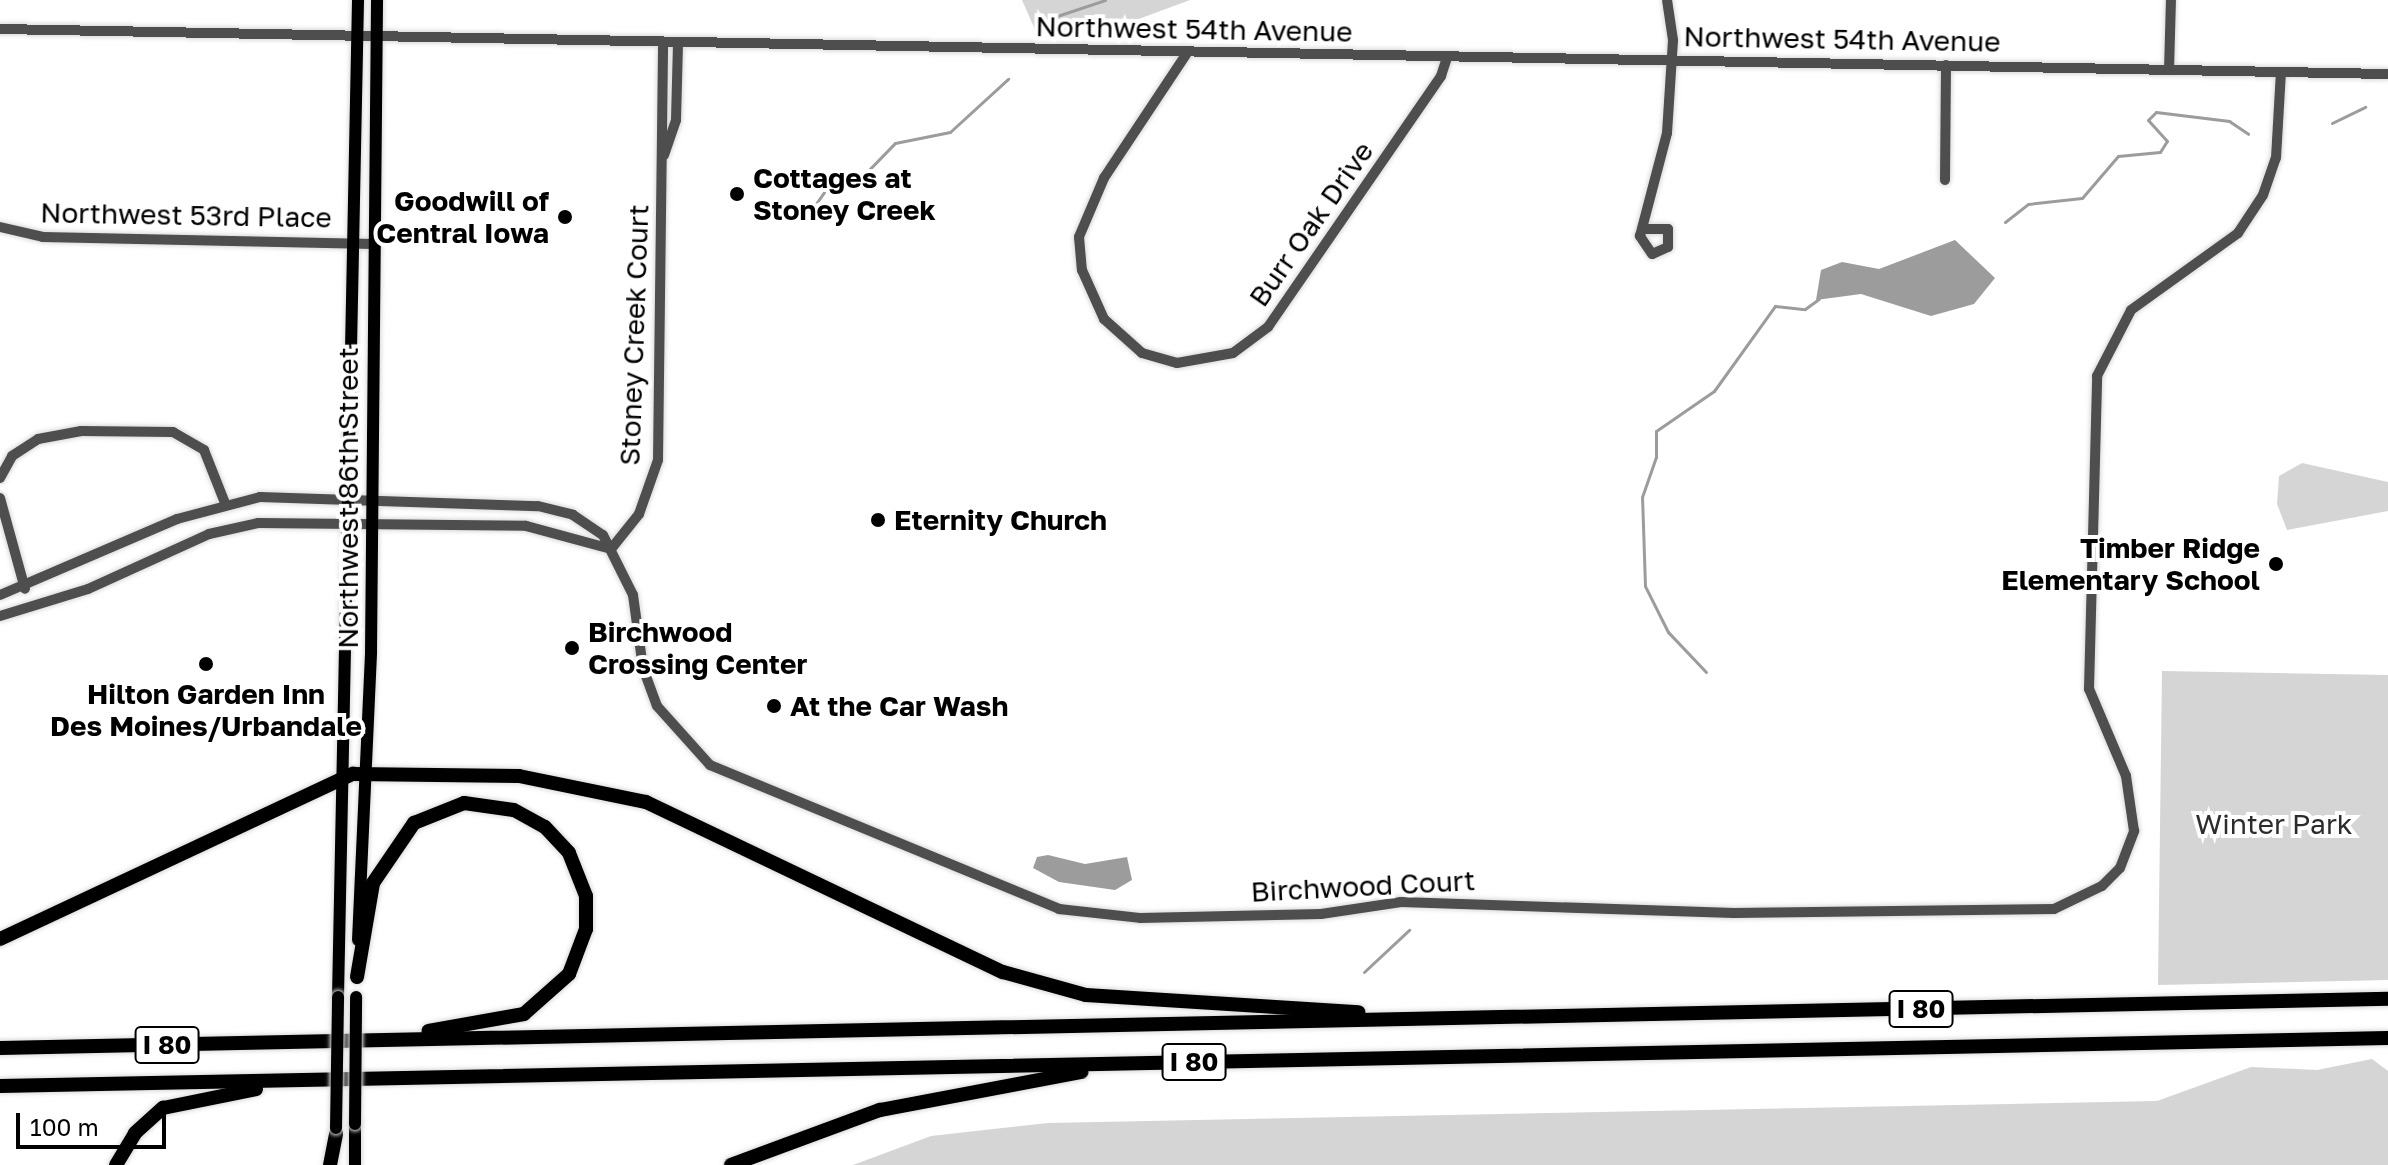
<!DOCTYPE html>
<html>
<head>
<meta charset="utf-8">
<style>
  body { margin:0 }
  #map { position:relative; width:2388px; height:1165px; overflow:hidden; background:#fff; font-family:"Golos Text",sans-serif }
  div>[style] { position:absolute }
  .green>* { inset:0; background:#d5d5d5 }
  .water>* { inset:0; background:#9c9c9c }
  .stream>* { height:3px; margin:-1.5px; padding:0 1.5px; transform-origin:1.5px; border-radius:1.5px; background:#9c9c9c }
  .roads { filter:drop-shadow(0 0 2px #dbdbdb) drop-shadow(0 0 2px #dbdbdb) }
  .minor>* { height:10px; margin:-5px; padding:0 5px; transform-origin:5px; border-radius:5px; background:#4e4e4e }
  .major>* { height:12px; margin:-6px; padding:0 6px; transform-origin:6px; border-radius:6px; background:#000 }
  .highway>* { height:14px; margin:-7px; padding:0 7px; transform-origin:7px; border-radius:7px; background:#000 }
  .bridges { filter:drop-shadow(0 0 2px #dbdbdb) drop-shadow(0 0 2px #dbdbdb) }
  .major-bridge>* { height:12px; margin:-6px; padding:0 6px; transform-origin:6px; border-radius:6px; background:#000 }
  .dots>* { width:22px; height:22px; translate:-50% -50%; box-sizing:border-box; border:4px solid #fff; border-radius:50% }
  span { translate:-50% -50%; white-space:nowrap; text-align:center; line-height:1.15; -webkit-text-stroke:8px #fff; paint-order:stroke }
  .shield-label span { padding:2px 6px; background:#fff; border:2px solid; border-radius:6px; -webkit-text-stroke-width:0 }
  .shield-label { font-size:26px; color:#000; font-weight:700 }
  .street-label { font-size:28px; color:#000 }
  .poi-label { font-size:28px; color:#000; font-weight:700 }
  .left { translate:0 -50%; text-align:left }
  .right { translate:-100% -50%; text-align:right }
  .park-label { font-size:28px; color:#2c2c2c }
  .scale { position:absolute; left:16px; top:1113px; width:150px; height:36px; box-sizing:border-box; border:4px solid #000; border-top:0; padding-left:10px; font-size:24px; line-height:28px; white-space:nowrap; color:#000; -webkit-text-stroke:6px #fff; paint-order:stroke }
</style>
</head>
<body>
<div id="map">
  <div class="green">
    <i style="clip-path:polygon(1022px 0,1190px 0,1128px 23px,1036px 32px)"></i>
    <i style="clip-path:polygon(2302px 463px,2388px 482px,2388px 511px,2287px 530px,2277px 504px,2279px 476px)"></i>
    <i style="clip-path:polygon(2162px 671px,2388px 675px,2388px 980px,2158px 985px)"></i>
    <i style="clip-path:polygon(2372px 1059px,2388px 1071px,2388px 1165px,853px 1165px,931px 1136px,1048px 1123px,2157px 1101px,2251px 1067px,2317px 1070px)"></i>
  </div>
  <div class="water">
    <i style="clip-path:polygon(1955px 240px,1995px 278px,1974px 304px,1931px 316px,1861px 294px,1816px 300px,1821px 270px,1842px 262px,1879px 269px)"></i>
    <i style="clip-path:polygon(1048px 855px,1085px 864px,1127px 857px,1132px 880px,1115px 890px,1059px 882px,1033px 868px,1037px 857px)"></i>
  </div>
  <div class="stream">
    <i style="left:1048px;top:19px;width:60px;rotate:-18.4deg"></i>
    <i style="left:2332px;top:123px;width:37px;rotate:-26deg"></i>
    <i style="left:808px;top:215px;width:32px;rotate:-55deg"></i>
    <i style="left:826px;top:189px;width:35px;rotate:-16deg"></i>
    <i style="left:860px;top:179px;width:50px;rotate:-45.8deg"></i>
    <i style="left:895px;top:143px;width:56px;rotate:-11.3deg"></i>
    <i style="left:950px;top:132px;width:79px;rotate:-42.4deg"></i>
    <i style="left:2005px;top:222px;width:29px;rotate:-38deg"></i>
    <i style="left:2028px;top:204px;width:54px;rotate:-6.3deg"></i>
    <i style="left:2082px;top:198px;width:55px;rotate:-49.4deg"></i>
    <i style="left:2118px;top:156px;width:42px;rotate:-5.4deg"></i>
    <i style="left:2160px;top:152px;width:13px;rotate:-58deg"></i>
    <i style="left:2167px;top:141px;width:28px;rotate:-132deg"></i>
    <i style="left:2148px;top:120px;width:11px;rotate:-45deg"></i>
    <i style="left:2156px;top:112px;width:74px;rotate:7deg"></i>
    <i style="left:2229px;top:121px;width:23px;rotate:34deg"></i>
    <i style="left:1706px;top:672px;width:55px;rotate:-133.5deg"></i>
    <i style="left:1668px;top:632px;width:51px;rotate:-116.6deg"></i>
    <i style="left:1645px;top:586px;width:89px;rotate:-91.9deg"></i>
    <i style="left:1642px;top:497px;width:42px;rotate:-70.7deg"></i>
    <i style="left:1656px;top:457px;width:26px;rotate:-90deg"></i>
    <i style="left:1656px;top:431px;width:70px;rotate:-34.6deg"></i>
    <i style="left:1714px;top:391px;width:105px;rotate:-54.3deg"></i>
    <i style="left:1775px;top:306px;width:30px;rotate:6deg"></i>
    <i style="left:1805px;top:309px;width:17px;rotate:-36deg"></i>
    <i style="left:1364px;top:972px;width:62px;rotate:-43deg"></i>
  </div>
  <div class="roads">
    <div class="minor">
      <i style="left:0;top:29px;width:2388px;rotate:1.08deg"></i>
      <i style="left:1187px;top:53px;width:150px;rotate:123.6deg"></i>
      <i style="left:1104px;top:178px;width:64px;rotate:113deg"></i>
      <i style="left:1079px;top:237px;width:33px;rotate:85deg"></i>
      <i style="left:1082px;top:270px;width:54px;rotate:65.8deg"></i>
      <i style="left:1104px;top:319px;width:51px;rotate:41.8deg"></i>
      <i style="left:1142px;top:353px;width:36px;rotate:16deg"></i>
      <i style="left:1177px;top:363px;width:57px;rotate:-10.1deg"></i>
      <i style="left:1233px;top:353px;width:44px;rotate:-36.6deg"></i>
      <i style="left:1268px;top:327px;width:305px;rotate:-55.4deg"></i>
      <i style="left:1441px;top:76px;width:20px;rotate:-72deg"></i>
      <i style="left:2169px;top:70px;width:70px;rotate:-88.4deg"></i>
      <i style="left:664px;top:155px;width:37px;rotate:-71deg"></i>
      <i style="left:676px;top:120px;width:76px;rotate:-88.5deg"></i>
      <i style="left:1945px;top:180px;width:115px;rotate:-89.5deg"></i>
      <i style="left:0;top:227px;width:44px;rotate:13.1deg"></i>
      <i style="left:43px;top:237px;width:330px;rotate:1.2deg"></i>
      <i style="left:1642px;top:229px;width:26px"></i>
      <i style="left:1668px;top:229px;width:18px;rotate:90deg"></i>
      <i style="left:1668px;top:247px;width:17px;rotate:156deg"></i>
      <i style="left:1652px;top:254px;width:22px;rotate:-124deg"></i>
      <i style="left:1640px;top:236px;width:106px;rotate:-75.3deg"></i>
      <i style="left:1667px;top:133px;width:93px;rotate:-86.3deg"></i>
      <i style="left:1673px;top:40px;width:40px;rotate:-98.5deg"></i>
      <i style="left:0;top:478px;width:25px;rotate:-61deg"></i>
      <i style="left:12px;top:456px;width:31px;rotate:-33deg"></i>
      <i style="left:38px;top:439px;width:44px;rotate:-10.5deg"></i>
      <i style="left:81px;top:431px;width:92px;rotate:0.6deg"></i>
      <i style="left:173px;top:432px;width:36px;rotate:30deg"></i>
      <i style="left:204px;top:450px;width:57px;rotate:68.4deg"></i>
      <i style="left:0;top:498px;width:94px;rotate:74.6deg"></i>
      <i style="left:611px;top:549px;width:45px;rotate:-51.3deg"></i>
      <i style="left:639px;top:514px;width:57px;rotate:-70.6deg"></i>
      <i style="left:658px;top:460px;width:417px;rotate:-89.3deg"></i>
      <i style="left:0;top:595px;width:193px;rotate:-23.2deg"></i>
      <i style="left:177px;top:519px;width:86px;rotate:-14.8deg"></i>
      <i style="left:260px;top:497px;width:278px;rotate:1.9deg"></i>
      <i style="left:538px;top:506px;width:36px;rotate:14deg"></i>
      <i style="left:573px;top:515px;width:36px;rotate:34deg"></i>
      <i style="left:603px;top:535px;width:67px;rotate:63.4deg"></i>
      <i style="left:633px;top:595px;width:74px;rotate:82.2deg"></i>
      <i style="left:643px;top:668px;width:40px;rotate:69.8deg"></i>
      <i style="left:657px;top:706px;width:79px;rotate:48.1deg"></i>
      <i style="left:710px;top:765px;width:378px;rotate:22.4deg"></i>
      <i style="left:1059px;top:909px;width:81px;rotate:6.3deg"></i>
      <i style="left:1140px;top:918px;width:181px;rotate:-1.3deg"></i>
      <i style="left:1321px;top:914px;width:81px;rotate:-8.5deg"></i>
      <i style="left:1401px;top:902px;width:333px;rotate:1.9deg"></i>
      <i style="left:1734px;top:913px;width:320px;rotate:-0.7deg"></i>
      <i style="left:2054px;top:909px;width:53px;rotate:-25.6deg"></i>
      <i style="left:2102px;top:886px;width:25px;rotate:-45deg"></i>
      <i style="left:2120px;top:868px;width:40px;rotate:-69deg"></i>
      <i style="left:2134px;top:831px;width:56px;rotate:-98.3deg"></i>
      <i style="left:2126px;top:776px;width:95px;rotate:-113deg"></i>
      <i style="left:2089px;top:689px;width:313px;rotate:-88.5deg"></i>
      <i style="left:2097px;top:376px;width:74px;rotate:-62.7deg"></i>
      <i style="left:2131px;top:310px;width:132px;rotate:-35.7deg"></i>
      <i style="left:2238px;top:233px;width:45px;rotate:-56.7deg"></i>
      <i style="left:2263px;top:195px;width:39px;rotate:-71deg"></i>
      <i style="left:2276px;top:158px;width:86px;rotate:-86.7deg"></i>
      <i style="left:0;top:616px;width:92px;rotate:-17.1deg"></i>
      <i style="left:88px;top:589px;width:133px;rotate:-24.4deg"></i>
      <i style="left:209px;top:534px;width:50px;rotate:-12.7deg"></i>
      <i style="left:258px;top:523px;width:268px;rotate:0.6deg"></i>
      <i style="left:526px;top:526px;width:88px;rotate:15.1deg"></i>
    </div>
    <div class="major">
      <i style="left:358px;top:940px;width:288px;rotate:-87.4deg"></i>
      <i style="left:371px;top:652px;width:652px;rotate:-89.47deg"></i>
      <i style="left:338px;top:997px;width:997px;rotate:-88.85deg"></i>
      <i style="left:355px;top:1165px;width:41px;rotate:-90deg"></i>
    </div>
    <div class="highway">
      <i style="left:0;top:939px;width:390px;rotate:-25.1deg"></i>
      <i style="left:353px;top:774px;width:166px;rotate:0.7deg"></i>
      <i style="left:519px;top:776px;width:130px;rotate:11.6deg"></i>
      <i style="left:646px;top:802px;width:395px;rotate:25.5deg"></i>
      <i style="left:1003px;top:972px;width:86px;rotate:15.5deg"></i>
      <i style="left:1086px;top:995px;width:273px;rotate:3.6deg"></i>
      <i style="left:357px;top:977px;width:95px;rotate:-80.3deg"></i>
      <i style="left:373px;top:883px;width:73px;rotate:-55.7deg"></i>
      <i style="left:414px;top:823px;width:54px;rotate:-21.8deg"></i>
      <i style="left:464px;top:803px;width:50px;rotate:8deg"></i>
      <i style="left:514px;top:810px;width:35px;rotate:29deg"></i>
      <i style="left:545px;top:827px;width:35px;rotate:47deg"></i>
      <i style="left:569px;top:853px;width:46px;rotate:68.4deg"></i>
      <i style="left:586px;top:896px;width:33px;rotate:90deg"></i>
      <i style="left:586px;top:929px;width:48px;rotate:110.7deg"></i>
      <i style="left:569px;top:974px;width:60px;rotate:138.4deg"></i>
      <i style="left:524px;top:1014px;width:97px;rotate:170deg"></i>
      <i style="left:0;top:1048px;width:2389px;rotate:-1.18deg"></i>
      <i style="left:0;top:1086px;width:2388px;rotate:-1.15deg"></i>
      <i style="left:116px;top:1165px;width:37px;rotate:-59deg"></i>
      <i style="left:135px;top:1133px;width:38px;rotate:-42deg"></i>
      <i style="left:163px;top:1108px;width:95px;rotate:-11.5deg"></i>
      <i style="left:330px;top:1165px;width:32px;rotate:-79deg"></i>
      <i style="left:731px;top:1165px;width:159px;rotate:-20.3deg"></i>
      <i style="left:880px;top:1110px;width:205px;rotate:-10.7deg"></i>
    </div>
  </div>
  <div class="bridges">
    <div class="major-bridge">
      <i style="left:355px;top:1124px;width:127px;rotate:-89.5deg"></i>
      <i style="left:336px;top:1128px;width:131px;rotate:-89.1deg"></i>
    </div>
  </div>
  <div class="dots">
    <i style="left:737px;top:194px;background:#000"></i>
    <i style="left:565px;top:217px;background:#000"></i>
    <i style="left:878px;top:520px;background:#000"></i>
    <i style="left:2276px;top:564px;background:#000"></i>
    <i style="left:572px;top:648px;background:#000"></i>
    <i style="left:206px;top:664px;background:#000"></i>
    <i style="left:774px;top:706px;background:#000"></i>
  </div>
  <div class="shield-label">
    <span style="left:1921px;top:1009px">I 80</span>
    <span style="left:167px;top:1045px">I 80</span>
    <span style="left:1194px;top:1062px">I 80</span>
  </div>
  <div class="street-label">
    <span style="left:1194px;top:29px;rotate:1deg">Northwest 54th Avenue</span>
    <span style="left:1842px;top:39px;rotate:1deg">Northwest 54th Avenue</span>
    <span style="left:186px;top:215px;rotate:1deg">Northwest 53rd Place</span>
    <span style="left:1311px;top:224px;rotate:-55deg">Burr Oak Drive</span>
    <span style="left:634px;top:335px;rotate:-88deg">Stoney Creek Court</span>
    <span style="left:348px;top:498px;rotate:-90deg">Northwest 86th Street</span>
    <span style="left:1363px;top:886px;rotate:-3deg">Birchwood Court</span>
  </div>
  <div class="poi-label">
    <span class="left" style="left:753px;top:194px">Cottages at<br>Stoney Creek</span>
    <span class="right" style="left:549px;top:217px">Goodwill of<br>Central Iowa</span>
    <span class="left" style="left:894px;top:520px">Eternity Church</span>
    <span class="right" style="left:2260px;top:564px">Timber Ridge<br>Elementary School</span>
    <span class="left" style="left:588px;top:648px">Birchwood<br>Crossing Center</span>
    <span style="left:206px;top:710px">Hilton Garden Inn<br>Des Moines/Urbandale</span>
    <span class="left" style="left:790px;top:706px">At the Car Wash</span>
  </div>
  <div class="park-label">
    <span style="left:2274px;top:824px">Winter Park</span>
  </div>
  <div class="scale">100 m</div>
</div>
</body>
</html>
